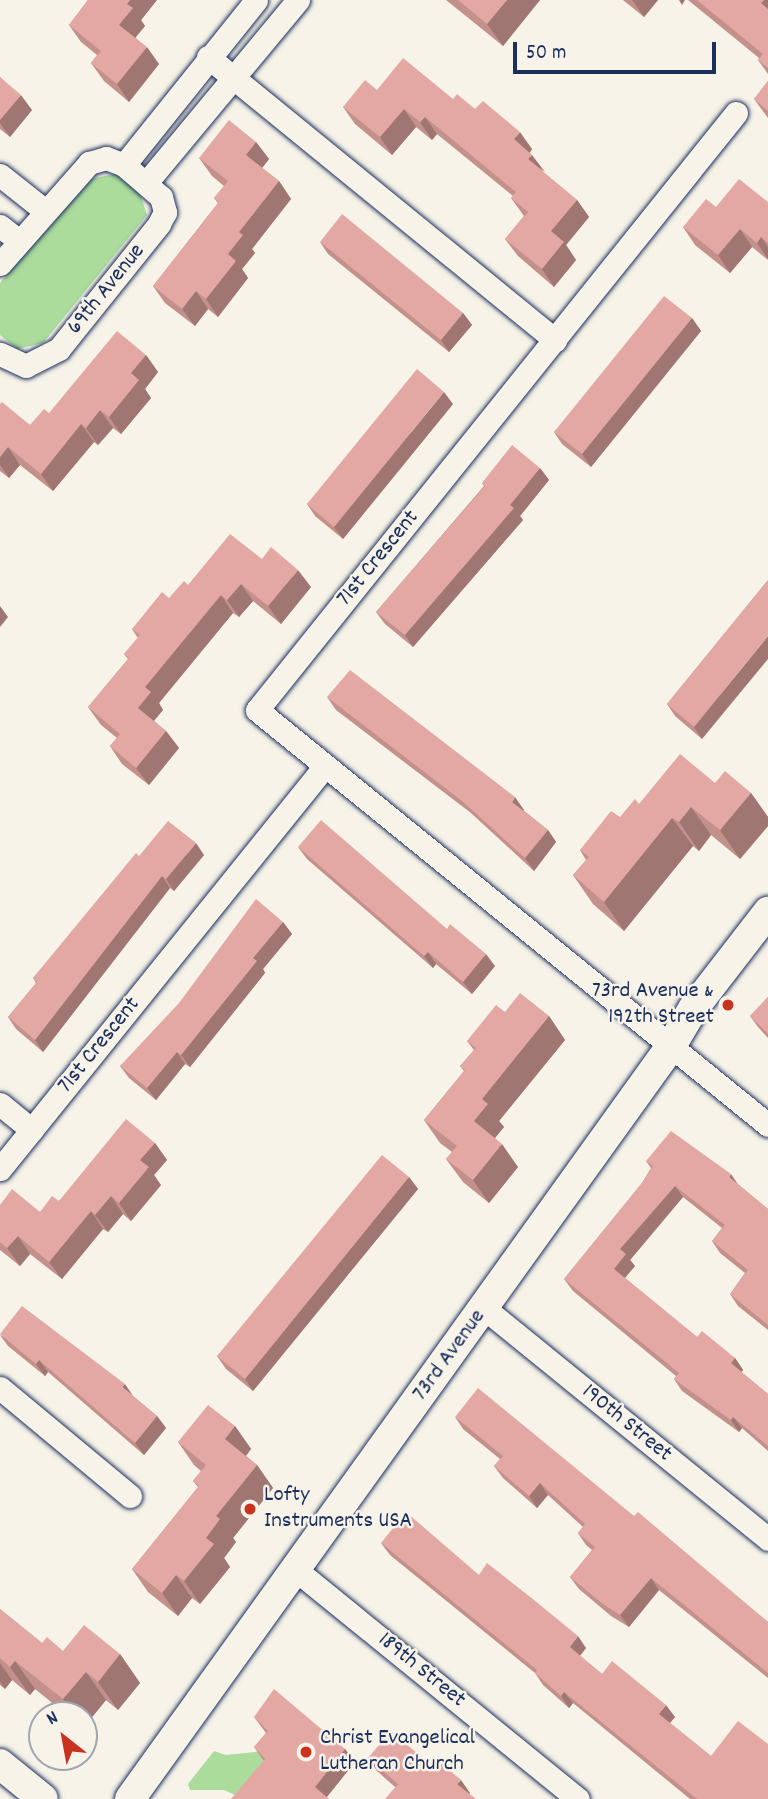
<!DOCTYPE html>
<html>
<head>
<meta charset="utf-8">
<style>
  body { margin:0 }
  #map { position:relative; width:768px; height:1799px; overflow:hidden; background:#f7f3e8; font-family:Dekko,sans-serif }
  div>[style] { position:absolute }
  .green>* { inset:0; background:#abdc9c }
  .roads { filter:drop-shadow(0 0 2px #1b2f5e) drop-shadow(0 0 2px #1b2f5e) }
  .minor>* { height:23px; margin:-11.5px; padding:0 11.5px; transform-origin:11.5px; border-radius:11.5px; background:#f7f3e8 }
  .tertiary>* { height:30px; margin:-15px; padding:0 15px; transform-origin:15px; border-radius:15px; background:#f7f3e8 }
  .wall>* { inset:0; background:#c3908c }
  .shaded-wall>* { inset:0; background:#9f7672 }
  .building>* { inset:0; background:#e3a8a3 }
  .dots>* { width:19px; height:19px; translate:-50% -50%; box-sizing:border-box; border:4px solid #f7f3e8; border-radius:50% }
  span { translate:-50% -50%; white-space:nowrap; text-align:center; line-height:1.15; -webkit-text-stroke:5px #f7f3e8; paint-order:stroke }
  .street-label { font-size:23px; color:#1b2f5e }
  .poi-label { font-size:23px; color:#1b2f5e }
  .right { translate:-100% -50%; text-align:right }
  .left { translate:0 -50%; text-align:left }
  .north { position:absolute; left:28px; top:1701px; width:70px; height:70px; box-sizing:border-box; background:#f7f3e8; border:2px solid #9fa5b1; border-radius:50%; rotate:329deg; font-size:19px; font-weight:700; line-height:28px; text-align:center; color:#1b2f5e }
  .north::after { content:''; display:block; margin:auto; width:24px; height:32px; background:#c8321e; clip-path:polygon(50% 0,100% 100%,50% 72%,0 100%) }
  .scale { position:absolute; left:513px; top:42px; width:203px; height:32px; box-sizing:border-box; border:4px solid #1b2f5e; border-top:0; padding-left:9px; font-size:21px; line-height:24px; white-space:nowrap; color:#1b2f5e; -webkit-text-stroke:5px #f7f3e8; paint-order:stroke }
</style>
</head>
<body>
<div id="map">
  <div class="green">
    <i style="clip-path:polygon(115px 174px,140px 193px,147px 215px,43px 343px,17px 349px,0 335px,0 283px,85px 180px)"></i>
    <i style="clip-path:polygon(277px 1744px,275px 1772px,244px 1799px,224px 1790px,190px 1790px,188px 1784px,214px 1751px,226px 1755px,255px 1752px)"></i>
  </div>
  <div class="roads">
    <div class="minor">
      <i style="left:208px;top:57px;width:448px;rotate:39.2deg"></i>
      <i style="left:736px;top:113px;width:765px;rotate:128.74deg"></i>
      <i style="left:257px;top:710px;width:658px;rotate:39.08deg"></i>
      <i style="left:124px;top:165px;width:211px;rotate:-51.3deg"></i>
      <i style="left:0;top:175px;width:56px;rotate:38.5deg"></i>
      <i style="left:146px;top:183px;width:238px;rotate:-50.3deg"></i>
      <i style="left:0;top:226px;width:24px;rotate:38deg"></i>
      <i style="left:0;top:264px;width:135px;rotate:-48.6deg"></i>
      <i style="left:89px;top:163px;width:18px;rotate:-16deg"></i>
      <i style="left:106px;top:158px;width:19px;rotate:21deg"></i>
      <i style="left:124px;top:165px;width:49px;rotate:40.9deg"></i>
      <i style="left:161px;top:197px;width:16px;rotate:75deg"></i>
      <i style="left:165px;top:212px;width:13px;rotate:117deg"></i>
      <i style="left:159px;top:224px;width:160px;rotate:128.7deg"></i>
      <i style="left:59px;top:349px;width:37px;rotate:153deg"></i>
      <i style="left:26px;top:366px;width:29px;rotate:-155deg"></i>
      <i style="left:0;top:1104px;width:41px;rotate:39.1deg"></i>
      <i style="left:0;top:1169px;width:518px;rotate:-51.12deg"></i>
      <i style="left:484px;top:1308px;width:366px;rotate:39.1deg"></i>
      <i style="left:0;top:1388px;width:169px;rotate:39.7deg"></i>
      <i style="left:296px;top:1570px;width:363px;rotate:39.1deg"></i>
    </div>
    <div class="tertiary">
      <i style="left:0;top:1764px;width:55px;rotate:39.1deg"></i>
      <i style="left:130px;top:1799px;width:927px;rotate:-54.3deg"></i>
      <i style="left:671px;top:1046px;width:43px;rotate:-59.3deg"></i>
      <i style="left:693px;top:1009px;width:123px;rotate:-52.3deg"></i>
    </div>
  </div>
  <div class="wall">
    <i style="clip-path:polygon(88px 0,157px 0,141px 20px,145px 26px,135px 37px,159px 64px,129px 102px,104px 81px,91px 63px,97px 55px,81px 42px,69px 25px)"></i>
    <i style="clip-path:polygon(446px 0,540px 0,503px 46px)"></i>
    <i style="clip-path:polygon(623px 0,658px 0,644px 17px)"></i>
    <i style="clip-path:polygon(688px 0,768px 0,768px 74px,758px 60px,759px 58px)"></i>
    <i style="clip-path:polygon(0 77px,32px 110px,10px 137px,0 129px)"></i>
    <i style="clip-path:polygon(768px 81px,768px 118px,754px 99px)"></i>
    <i style="clip-path:polygon(377px 90px,453px 99px,475px 109px,532px 149px,530px 153px,544px 173px,577px 200px,589px 217px,566px 245px,576px 260px,554px 287px,518px 256px,505px 239px,524px 216px,511px 198px,513px 196px,437px 134px,432px 140px,416px 127px,392px 155px,355px 124px,343px 107px)"></i>
    <i style="clip-path:polygon(256px 142px,269px 159px,262px 168px,279px 181px,291px 199px,252px 249px,255px 253px,242px 269px,248px 278px,218px 317px,208px 309px,195px 326px,165px 303px,153px 286px,218px 203px,214px 198px,224px 186px,212px 176px,199px 158px)"></i>
    <i style="clip-path:polygon(768px 202px,768px 260px,752px 247px,730px 273px,695px 245px,683px 227px,716px 207px)"></i>
    <i style="clip-path:polygon(320px 242px,463px 313px,472px 325px,449px 352px,328px 254px)"></i>
    <i style="clip-path:polygon(692px 318px,701px 331px,591px 467px,562px 444px,554px 432px)"></i>
    <i style="clip-path:polygon(146px 355px,158px 372px,145px 389px,151px 398px,121px 434px,113px 428px,98px 445px,94px 442px,53px 491px,20px 465px,9px 478px,0 471px,0 404px,30px 425px)"></i>
    <i style="clip-path:polygon(453px 404px,343px 539px,315px 516px,307px 504px)"></i>
    <i style="clip-path:polygon(540px 468px,549px 480px,520px 516px,523px 520px,413px 647px,385px 624px,376px 612px,484px 486px,482px 483px)"></i>
    <i style="clip-path:polygon(262px 559px,311px 587px,281px 624px,253px 601px,239px 617px,233px 613px,159px 703px,163px 710px,154px 721px,166px 731px,179px 748px,149px 785px,122px 764px,110px 746px,117px 738px,101px 725px,88px 707px,128px 659px,124px 654px,138px 638px,132px 629px,188px 585px)"></i>
    <i style="clip-path:polygon(768px 580px,702px 739px,675px 716px,667px 704px)"></i>
    <i style="clip-path:polygon(327px 697px,524px 810px,523px 810px,548px 830px,556px 842px,534px 871px,471px 813px,336px 710px)"></i>
    <i style="clip-path:polygon(715px 783px,751px 793px,768px 817px,768px 826px,740px 859px,711px 835px,699px 851px,693px 846px,624px 931px,593px 904px,573px 875px,586px 860px,580px 850px,639px 804px)"></i>
    <i style="clip-path:polygon(298px 847px,447px 929px,495px 966px,472px 994px,436px 964px,433px 968px,307px 859px)"></i>
    <i style="clip-path:polygon(204px 855px,174px 891px,170px 888px,43px 1052px,16px 1029px,8px 1017px,36px 983px,33px 978px,139px 856px)"></i>
    <i style="clip-path:polygon(283px 922px,292px 934px,263px 969px,265px 973px,190px 1067px,185px 1064px,156px 1100px,129px 1078px,120px 1066px)"></i>
    <i style="clip-path:polygon(768px 997px,768px 1038px,758px 1027px,750px 1016px)"></i>
    <i style="clip-path:polygon(505px 1012px,549px 1016px,565px 1040px,499px 1121px,504px 1127px,495px 1138px,518px 1167px,489px 1203px,463px 1182px,446px 1159px,452px 1152px,440px 1143px,424px 1120px,464px 1071px,460px 1066px,474px 1050px,467px 1041px)"></i>
    <i style="clip-path:polygon(155px 1143px,167px 1160px,154px 1175px,161px 1185px,131px 1221px,123px 1214px,108px 1232px,103px 1229px,62px 1279px,30px 1254px,20px 1266px,0 1250px,0 1205px,40px 1212px)"></i>
    <i style="clip-path:polygon(646px 1161px,739px 1185px,768px 1209px,768px 1330px,738px 1306px,730px 1294px,745px 1273px,720px 1253px,712px 1241px,722px 1228px,683px 1197px,630px 1260px,635px 1266px,625px 1278px,697px 1337px,735px 1358px,743px 1370px,741px 1372px,768px 1394px,768px 1451px,742px 1428px,739px 1432px,682px 1391px,674px 1379px,676px 1376px,573px 1291px,564px 1279px,642px 1183px,651px 1168px)"></i>
    <i style="clip-path:polygon(409px 1177px,418px 1189px,253px 1391px,226px 1369px,217px 1356px)"></i>
    <i style="clip-path:polygon(0 1335px,133px 1396px,157px 1416px,166px 1428px,144px 1455px,48px 1372px,45px 1376px,8px 1346px)"></i>
    <i style="clip-path:polygon(455px 1417px,634px 1516px,768px 1622px,768px 1678px,659px 1590px,629px 1627px,611px 1616px,579px 1589px,570px 1577px,592px 1550px,586px 1545px,578px 1533px,583px 1527px,548px 1495px,537px 1508px,503px 1478px,494px 1466px,500px 1459px,463px 1429px)"></i>
    <i style="clip-path:polygon(235px 1426px,251px 1449px,246px 1456px,257px 1465px,273px 1488px,233px 1538px,236px 1542px,224px 1558px,230px 1567px,200px 1604px,192px 1598px,178px 1616px,148px 1592px,132px 1569px,198px 1487px,193px 1481px,201px 1471px,194px 1465px,178px 1442px)"></i>
    <i style="clip-path:polygon(381px 1543px,479px 1575px,586px 1648px,580px 1656px,602px 1674px,675px 1717px,670px 1723px,711px 1756px,768px 1799px,690px 1799px,573px 1703px,569px 1708px,543px 1685px,535px 1673px,390px 1555px)"></i>
    <i style="clip-path:polygon(0 1609px,42px 1643px,63px 1651px,120px 1654px,140px 1683px,118px 1710px,106px 1700px,84px 1727px,84px 1715px,67px 1715px,35px 1689px,30px 1695px,12px 1680px,5px 1689px,0 1685px)"></i>
    <i style="clip-path:polygon(254px 1717px,345px 1749px,355px 1762px,327px 1797px,264px 1761px,254px 1747px,266px 1733px)"></i>
    <i style="clip-path:polygon(368px 1758px,430px 1764px,470px 1793px,395px 1787px,377px 1771px)"></i>
  </div>
  <div class="shaded-wall">
    <i style="clip-path:polygon(130px 0,157px 0,141px 20px,145px 26px,132px 42px,119px 25px,127px 4px)"></i>
    <i style="clip-path:polygon(507px 0,540px 0,503px 46px,487px 24px)"></i>
    <i style="clip-path:polygon(632px 0,658px 0,644px 17px)"></i>
    <i style="clip-path:polygon(679px 0,685px 0,682px 5px)"></i>
    <i style="clip-path:polygon(764px 0,768px 0,768px 13px,761px 3px)"></i>
    <i style="clip-path:polygon(147px 47px,159px 64px,129px 102px,117px 84px)"></i>
    <i style="clip-path:polygon(21px 95px,32px 110px,10px 137px,0 123px,0 120px)"></i>
    <i style="clip-path:polygon(404px 109px,416px 127px,392px 155px,380px 137px)"></i>
    <i style="clip-path:polygon(425px 117px,437px 134px,432px 140px,420px 122px)"></i>
    <i style="clip-path:polygon(520px 132px,532px 149px,526px 157px,514px 139px)"></i>
    <i style="clip-path:polygon(256px 142px,269px 159px,258px 173px,246px 155px)"></i>
    <i style="clip-path:polygon(532px 155px,545px 172px,528px 159px)"></i>
    <i style="clip-path:polygon(279px 181px,291px 199px,252px 249px,255px 253px,242px 269px,248px 278px,218px 317px,206px 299px,239px 232px)"></i>
    <i style="clip-path:polygon(577px 200px,589px 217px,566px 245px,576px 260px,554px 287px,542px 269px,551px 231px)"></i>
    <i style="clip-path:polygon(740px 229px,752px 247px,730px 273px,718px 255px)"></i>
    <i style="clip-path:polygon(761px 237px,768px 247px,768px 259px,757px 243px)"></i>
    <i style="clip-path:polygon(196px 291px,208px 309px,195px 326px,182px 309px)"></i>
    <i style="clip-path:polygon(463px 313px,472px 325px,449px 352px,441px 340px)"></i>
    <i style="clip-path:polygon(692px 318px,701px 331px,591px 467px,582px 454px)"></i>
    <i style="clip-path:polygon(146px 355px,158px 372px,145px 389px,151px 398px,121px 434px,109px 417px,131px 373px)"></i>
    <i style="clip-path:polygon(444px 392px,453px 404px,343px 539px,334px 527px)"></i>
    <i style="clip-path:polygon(100px 410px,113px 428px,98px 445px,86px 428px)"></i>
    <i style="clip-path:polygon(81px 424px,94px 442px,53px 491px,41px 474px)"></i>
    <i style="clip-path:polygon(8px 447px,20px 465px,9px 478px,0 465px,0 457px)"></i>
    <i style="clip-path:polygon(540px 468px,549px 480px,520px 516px,523px 520px,413px 647px,405px 635px)"></i>
    <i style="clip-path:polygon(298px 570px,311px 587px,281px 624px,268px 606px)"></i>
    <i style="clip-path:polygon(241px 584px,253px 601px,239px 617px,227px 600px)"></i>
    <i style="clip-path:polygon(221px 595px,233px 613px,159px 703px,163px 710px,150px 725px,138px 708px,145px 687px)"></i>
    <i style="clip-path:polygon(0 606px,8px 617px,0 627px)"></i>
    <i style="clip-path:polygon(768px 636px,768px 659px,702px 739px,694px 727px)"></i>
    <i style="clip-path:polygon(166px 731px,179px 748px,149px 785px,136px 768px)"></i>
    <i style="clip-path:polygon(751px 793px,768px 817px,768px 826px,740px 859px,720px 830px)"></i>
    <i style="clip-path:polygon(515px 797px,524px 810px,520px 814px,512px 802px)"></i>
    <i style="clip-path:polygon(691px 807px,711px 835px,699px 851px,679px 822px)"></i>
    <i style="clip-path:polygon(672px 818px,693px 846px,624px 931px,604px 902px)"></i>
    <i style="clip-path:polygon(548px 830px,556px 842px,534px 871px,525px 858px)"></i>
    <i style="clip-path:polygon(196px 843px,204px 855px,174px 891px,166px 879px)"></i>
    <i style="clip-path:polygon(162px 876px,170px 888px,43px 1052px,35px 1040px)"></i>
    <i style="clip-path:polygon(283px 922px,292px 934px,263px 969px,265px 973px,190px 1067px,181px 1055px,253px 958px)"></i>
    <i style="clip-path:polygon(428px 952px,436px 964px,433px 968px,424px 956px)"></i>
    <i style="clip-path:polygon(486px 954px,495px 966px,472px 994px,463px 982px)"></i>
    <i style="clip-path:polygon(549px 1016px,565px 1040px,499px 1121px,504px 1127px,490px 1144px,474px 1121px,482px 1099px)"></i>
    <i style="clip-path:polygon(177px 1052px,185px 1064px,156px 1100px,147px 1088px)"></i>
    <i style="clip-path:polygon(155px 1143px,167px 1160px,154px 1175px,161px 1185px,131px 1221px,119px 1203px,140px 1160px)"></i>
    <i style="clip-path:polygon(502px 1144px,518px 1167px,489px 1203px,473px 1180px)"></i>
    <i style="clip-path:polygon(731px 1174px,739px 1186px,729px 1177px)"></i>
    <i style="clip-path:polygon(409px 1177px,418px 1189px,253px 1391px,245px 1379px)"></i>
    <i style="clip-path:polygon(675px 1186px,683px 1197px,630px 1260px,635px 1266px,622px 1281px,614px 1269px,620px 1249px)"></i>
    <i style="clip-path:polygon(111px 1196px,123px 1214px,108px 1232px,95px 1215px)"></i>
    <i style="clip-path:polygon(91px 1211px,103px 1229px,62px 1279px,49px 1262px)"></i>
    <i style="clip-path:polygon(18px 1236px,30px 1254px,20px 1266px,7px 1248px)"></i>
    <i style="clip-path:polygon(735px 1358px,743px 1370px,739px 1375px,731px 1363px)"></i>
    <i style="clip-path:polygon(39px 1360px,48px 1372px,45px 1376px,36px 1364px)"></i>
    <i style="clip-path:polygon(125px 1384px,133px 1396px,122px 1387px)"></i>
    <i style="clip-path:polygon(157px 1416px,166px 1428px,144px 1455px,135px 1443px)"></i>
    <i style="clip-path:polygon(733px 1417px,742px 1428px,739px 1432px,731px 1420px)"></i>
    <i style="clip-path:polygon(235px 1426px,251px 1449px,241px 1462px,225px 1439px)"></i>
    <i style="clip-path:polygon(257px 1465px,273px 1488px,233px 1538px,236px 1542px,224px 1558px,230px 1567px,200px 1604px,184px 1581px,216px 1516px)"></i>
    <i style="clip-path:polygon(540px 1483px,548px 1495px,537px 1508px,529px 1496px)"></i>
    <i style="clip-path:polygon(176px 1575px,192px 1598px,178px 1616px,162px 1593px)"></i>
    <i style="clip-path:polygon(651px 1578px,659px 1590px,629px 1627px,620px 1615px)"></i>
    <i style="clip-path:polygon(578px 1636px,586px 1648px,578px 1658px,570px 1647px)"></i>
    <i style="clip-path:polygon(120px 1654px,140px 1683px,118px 1710px,98px 1682px)"></i>
    <i style="clip-path:polygon(15px 1661px,35px 1689px,30px 1695px,10px 1667px)"></i>
    <i style="clip-path:polygon(0 1663px,12px 1680px,5px 1689px,0 1682px)"></i>
    <i style="clip-path:polygon(86px 1672px,106px 1700px,84px 1727px,84px 1715px,74px 1715px,63px 1699px)"></i>
    <i style="clip-path:polygon(564px 1692px,573px 1703px,569px 1708px,561px 1696px)"></i>
    <i style="clip-path:polygon(666px 1705px,675px 1717px,667px 1726px,659px 1714px)"></i>
    <i style="clip-path:polygon(345px 1749px,355px 1762px,325px 1799px,315px 1787px)"></i>
    <i style="clip-path:polygon(461px 1780px,470px 1793px,467px 1797px,457px 1784px)"></i>
  </div>
  <div class="building">
    <i style="clip-path:polygon(88px 0,130px 0,127px 4px,133px 8px,119px 25px,147px 47px,117px 84px,91px 63px,101px 51px,69px 25px)"></i>
    <i style="clip-path:polygon(458px 0,507px 0,487px 24px)"></i>
    <i style="clip-path:polygon(697px 0,764px 0,761px 3px,768px 9px,768px 68px,758px 60px,763px 54px)"></i>
    <i style="clip-path:polygon(403px 58px,453px 99px,457px 94px,475px 109px,483px 101px,520px 132px,514px 139px,532px 155px,528px 159px,577px 200px,551px 231px,564px 242px,542px 269px,505px 239px,528px 212px,511px 198px,516px 192px,425px 117px,420px 122px,404px 109px,380px 137px,343px 107px,365px 80px,377px 90px)"></i>
    <i style="clip-path:polygon(0 77px,21px 95px,0 120px)"></i>
    <i style="clip-path:polygon(768px 81px,768px 111px,754px 99px)"></i>
    <i style="clip-path:polygon(229px 120px,256px 142px,246px 155px,279px 181px,239px 232px,243px 235px,228px 254px,236px 261px,206px 299px,196px 291px,182px 309px,153px 286px,219px 202px,214px 198px,228px 181px,199px 158px)"></i>
    <i style="clip-path:polygon(739px 179px,768px 202px,768px 243px,761px 237px,757px 243px,740px 229px,718px 255px,683px 227px,706px 199px,716px 207px)"></i>
    <i style="clip-path:polygon(342px 214px,463px 313px,441px 340px,320px 242px)"></i>
    <i style="clip-path:polygon(664px 296px,692px 318px,582px 454px,554px 432px)"></i>
    <i style="clip-path:polygon(117px 331px,146px 355px,131px 373px,139px 380px,109px 417px,100px 410px,86px 428px,81px 424px,41px 474px,8px 447px,0 457px,0 404px,2px 402px,30px 425px,44px 409px,49px 413px)"></i>
    <i style="clip-path:polygon(417px 369px,444px 392px,334px 527px,307px 504px)"></i>
    <i style="clip-path:polygon(512px 445px,540px 468px,510px 505px,514px 508px,405px 635px,376px 612px,485px 486px,482px 483px)"></i>
    <i style="clip-path:polygon(230px 534px,262px 559px,271px 547px,298px 570px,268px 606px,241px 584px,227px 600px,221px 595px,145px 687px,151px 692px,138px 708px,166px 731px,136px 768px,110px 746px,120px 734px,88px 707px,129px 658px,124px 654px,140px 635px,132px 629px,162px 592px,169px 598px,184px 581px,188px 585px)"></i>
    <i style="clip-path:polygon(768px 580px,768px 636px,694px 727px,667px 704px)"></i>
    <i style="clip-path:polygon(350px 670px,515px 797px,512px 802px,548px 830px,525px 858px,462px 801px,327px 697px)"></i>
    <i style="clip-path:polygon(680px 754px,715px 783px,725px 771px,751px 793px,720px 830px,691px 807px,679px 822px,672px 818px,604px 902px,573px 875px,589px 857px,580px 850px,611px 811px,620px 817px,635px 799px,639px 804px)"></i>
    <i style="clip-path:polygon(321px 820px,447px 929px,450px 924px,486px 954px,463px 982px,428px 952px,424px 956px,298px 847px)"></i>
    <i style="clip-path:polygon(168px 821px,196px 843px,166px 879px,162px 876px,35px 1040px,8px 1017px,37px 982px,33px 978px,136px 853px,139px 856px)"></i>
    <i style="clip-path:polygon(256px 899px,283px 922px,253px 958px,257px 961px,181px 1055px,177px 1052px,147px 1088px,120px 1066px,179px 1003px)"></i>
    <i style="clip-path:polygon(520px 993px,549px 1016px,482px 1099px,488px 1104px,474px 1121px,502px 1144px,473px 1180px,446px 1159px,457px 1146px,424px 1120px,465px 1070px,460px 1066px,476px 1048px,467px 1041px,496px 1005px,505px 1012px)"></i>
    <i style="clip-path:polygon(768px 997px,768px 1034px,750px 1016px)"></i>
    <i style="clip-path:polygon(126px 1119px,155px 1143px,140px 1160px,149px 1167px,119px 1203px,111px 1196px,95px 1215px,91px 1211px,49px 1262px,18px 1236px,7px 1248px,0 1242px,0 1205px,12px 1189px,40px 1212px,52px 1196px,59px 1201px)"></i>
    <i style="clip-path:polygon(671px 1131px,731px 1174px,729px 1177px,768px 1209px,768px 1325px,730px 1294px,748px 1270px,712px 1241px,725px 1225px,675px 1186px,620px 1249px,626px 1254px,614px 1269px,697px 1337px,702px 1331px,735px 1358px,731px 1363px,768px 1394px,768px 1446px,733px 1417px,731px 1420px,674px 1379px,679px 1373px,564px 1279px,642px 1183px,653px 1166px,646px 1161px)"></i>
    <i style="clip-path:polygon(382px 1155px,409px 1177px,245px 1379px,217px 1356px)"></i>
    <i style="clip-path:polygon(22px 1306px,125px 1384px,122px 1387px,157px 1416px,135px 1443px,39px 1360px,36px 1364px,0 1334px)"></i>
    <i style="clip-path:polygon(478px 1388px,634px 1516px,638px 1512px,768px 1622px,768px 1673px,651px 1578px,620px 1615px,603px 1604px,570px 1577px,595px 1547px,578px 1533px,585px 1524px,540px 1483px,529px 1496px,494px 1466px,503px 1456px,455px 1417px)"></i>
    <i style="clip-path:polygon(208px 1405px,235px 1426px,225px 1439px,257px 1465px,216px 1516px,220px 1519px,206px 1538px,214px 1544px,184px 1581px,176px 1575px,162px 1593px,132px 1569px,199px 1486px,193px 1481px,206px 1465px,178px 1442px)"></i>
    <i style="clip-path:polygon(406px 1512px,479px 1575px,487px 1563px,534px 1600px,578px 1636px,570px 1647px,602px 1674px,612px 1661px,666px 1705px,659px 1714px,711px 1756px,738px 1721px,768px 1744px,768px 1799px,697px 1799px,564px 1692px,561px 1696px,535px 1673px,537px 1670px,381px 1543px)"></i>
    <i style="clip-path:polygon(0 1609px,42px 1643px,47px 1637px,63px 1651px,84px 1625px,120px 1654px,98px 1682px,86px 1672px,63px 1699px,15px 1661px,10px 1667px,0 1658px)"></i>
    <i style="clip-path:polygon(274px 1689px,345px 1749px,315px 1787px,329px 1799px,231px 1799px,265px 1759px,254px 1747px,268px 1731px,254px 1717px)"></i>
    <i style="clip-path:polygon(391px 1731px,430px 1764px,435px 1758px,461px 1780px,457px 1784px,476px 1799px,385px 1799px,398px 1784px,368px 1758px)"></i>
  </div>
  <div class="dots">
    <i style="left:728px;top:1005px;background:#c8321e"></i>
    <i style="left:250px;top:1509px;background:#c8321e"></i>
    <i style="left:306px;top:1752px;background:#c8321e"></i>
  </div>
  <div class="street-label">
    <span style="left:107px;top:290px;rotate:-51deg">69th Avenue</span>
    <span style="left:379px;top:559px;rotate:-51deg">71st Crescent</span>
    <span style="left:100px;top:1046px;rotate:-51deg">71st Crescent</span>
    <span style="left:450px;top:1356px;rotate:-54deg">73rd Avenue</span>
    <span style="left:626px;top:1424px;rotate:39deg">190th Street</span>
    <span style="left:421px;top:1671px;rotate:39deg">189th Street</span>
  </div>
  <div class="poi-label">
    <span class="right" style="left:714px;top:1005px">73rd Avenue &amp;<br>192th Street</span>
    <span class="left" style="left:264px;top:1509px">Lofty<br>Instruments USA</span>
    <span class="left" style="left:320px;top:1752px">Christ Evangelical<br>Lutheran Church</span>
  </div>
  <div class="north">N</div>
  <div class="scale">50 m</div>
</div>
</body>
</html>
